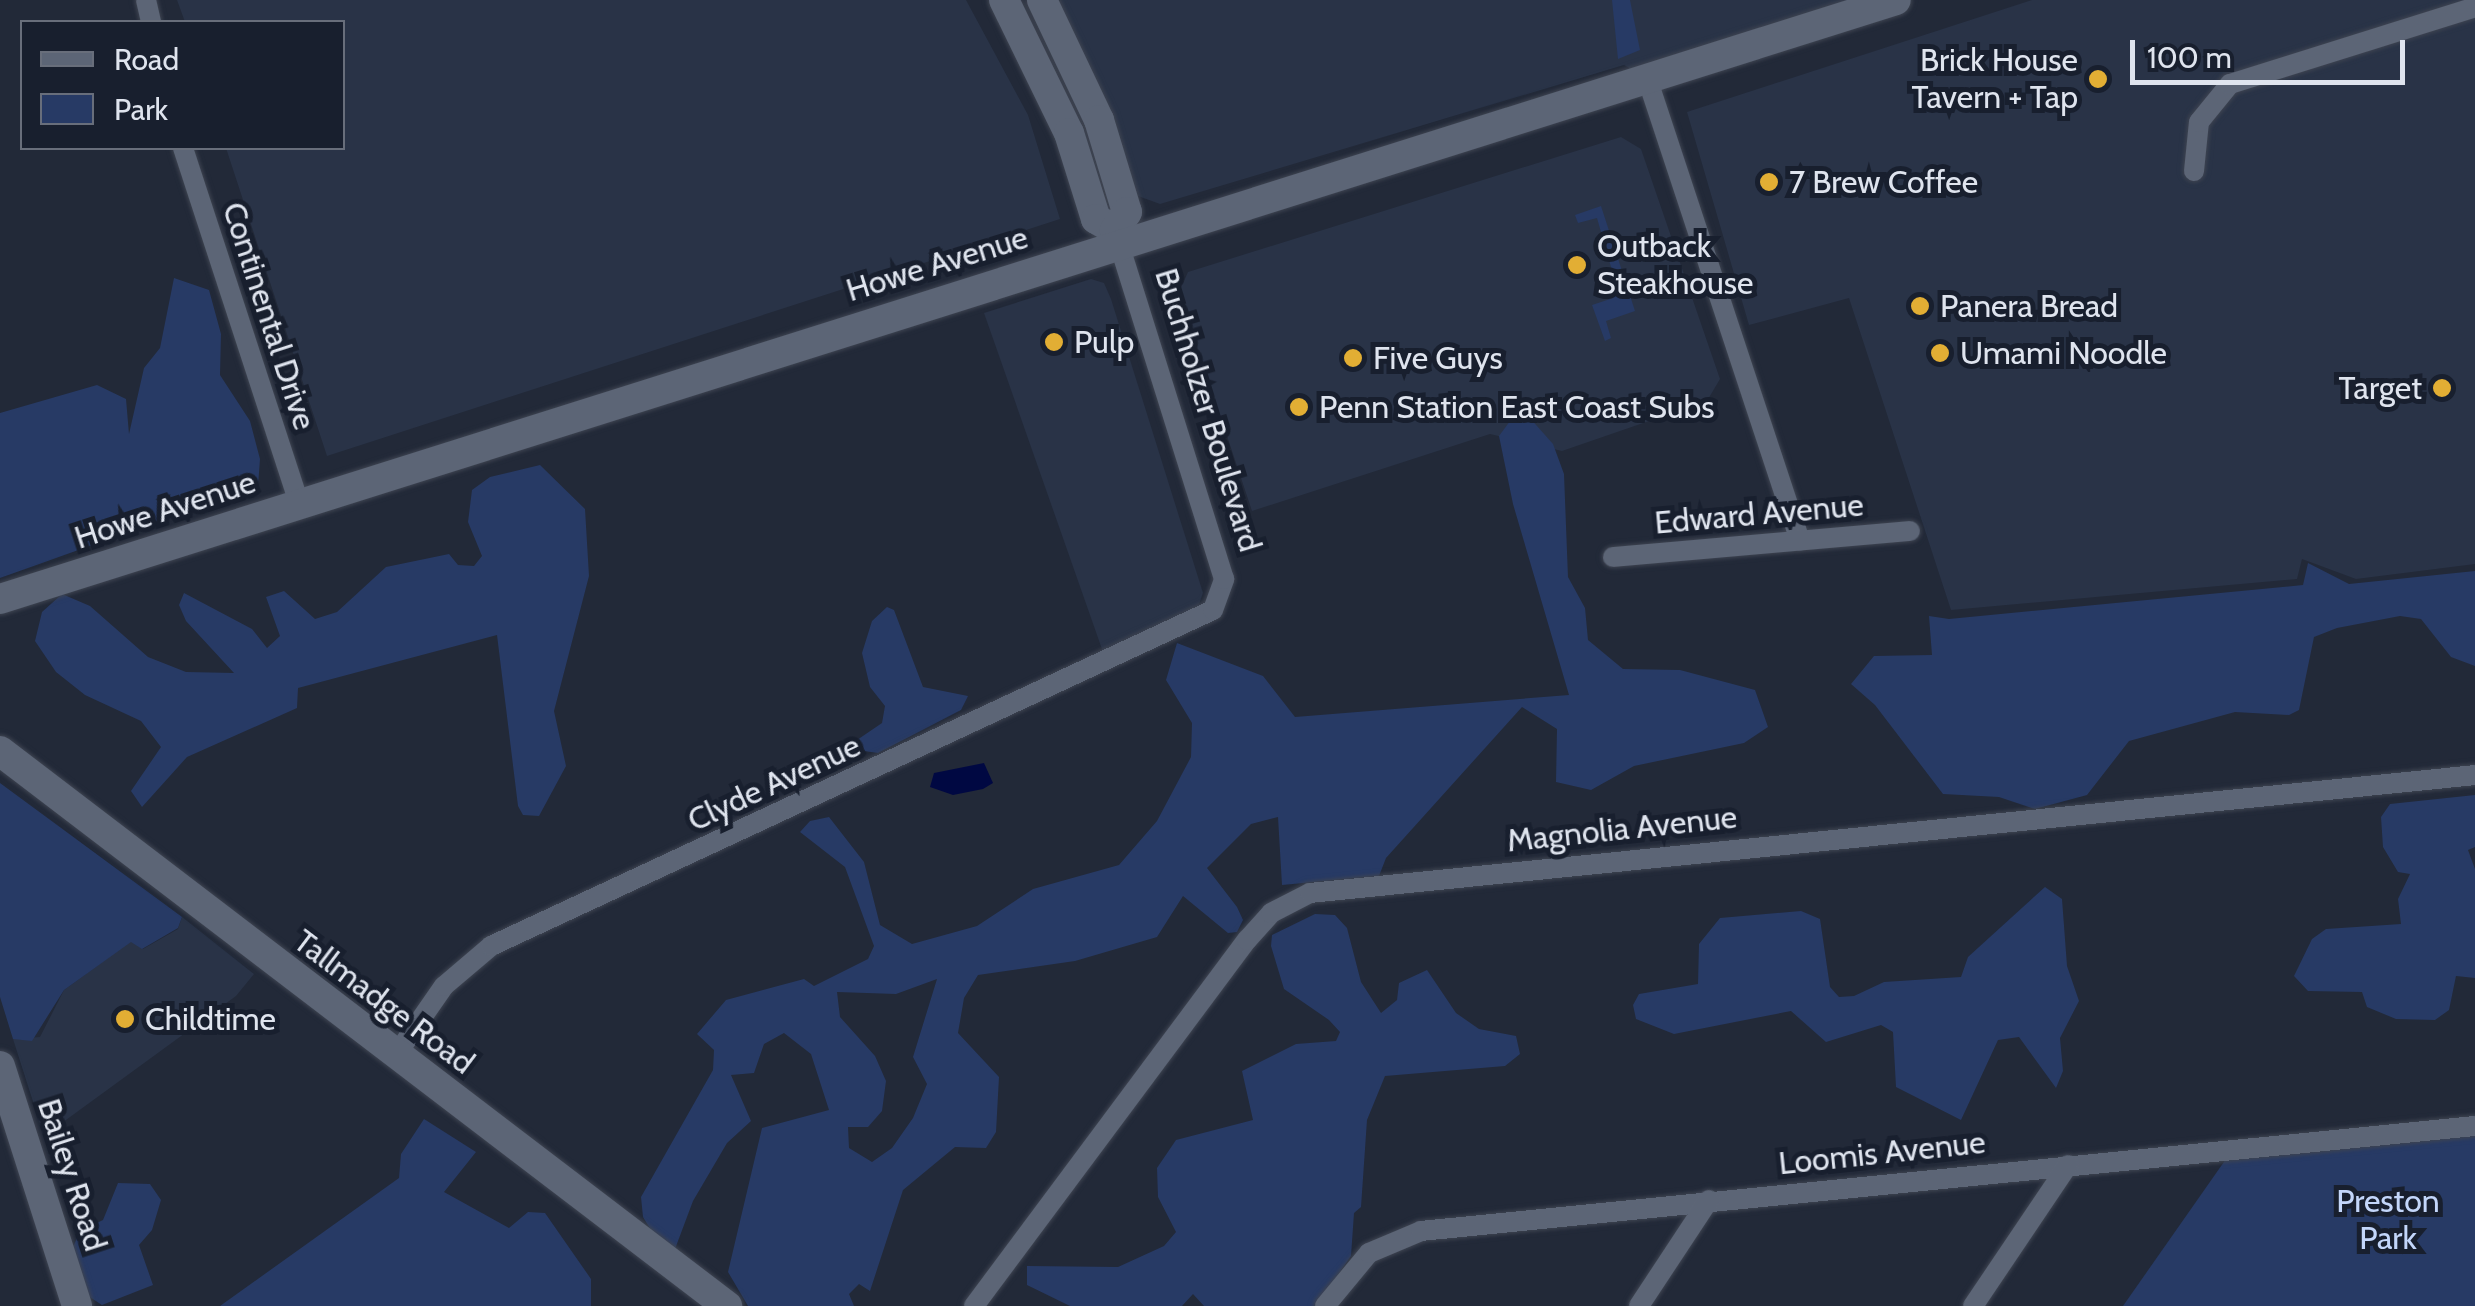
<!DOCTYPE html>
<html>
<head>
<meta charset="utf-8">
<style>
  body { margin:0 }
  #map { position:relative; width:2475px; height:1306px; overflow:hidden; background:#222938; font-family:Cabin,sans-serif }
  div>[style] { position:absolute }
  .built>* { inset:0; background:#293347 }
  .green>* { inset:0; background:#273a65 }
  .water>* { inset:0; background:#000842 }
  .roads { filter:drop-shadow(0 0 2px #3e4451) drop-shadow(0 0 2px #3e4451) }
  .street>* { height:20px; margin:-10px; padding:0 10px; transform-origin:10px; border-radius:10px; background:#5c6576 }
  .secondary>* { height:30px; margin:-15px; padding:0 15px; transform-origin:15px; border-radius:15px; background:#5c6576 }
  .dots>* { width:28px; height:28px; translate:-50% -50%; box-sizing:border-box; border:5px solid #181f2e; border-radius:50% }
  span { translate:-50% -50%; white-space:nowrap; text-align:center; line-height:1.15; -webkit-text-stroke:10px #181f2e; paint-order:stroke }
  .poi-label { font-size:32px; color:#dfe4ee }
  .right { translate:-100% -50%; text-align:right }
  .left { translate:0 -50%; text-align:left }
  .street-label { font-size:32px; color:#dfe4ee }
  .park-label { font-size:32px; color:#c3d6fa }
  .legend { position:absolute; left:20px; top:20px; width:325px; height:130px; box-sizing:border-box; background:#181f2e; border:2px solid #686e7b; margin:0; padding:12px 18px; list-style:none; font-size:30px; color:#dfe4ee }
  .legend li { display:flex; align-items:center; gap:20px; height:50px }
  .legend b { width:50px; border:2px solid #686e7b }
  .scale { position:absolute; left:2130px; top:40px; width:275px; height:45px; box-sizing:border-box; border:5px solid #dfe4ee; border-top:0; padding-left:12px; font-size:30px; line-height:35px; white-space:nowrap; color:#dfe4ee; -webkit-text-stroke:8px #181f2e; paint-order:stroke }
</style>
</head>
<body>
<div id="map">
  <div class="built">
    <i style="clip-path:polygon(177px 0,966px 0,1028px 115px,1060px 219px,327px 456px,226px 148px,342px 148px,342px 22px,185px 22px)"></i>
    <i style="clip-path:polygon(1054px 0,1896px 0,1647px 78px,1624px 65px,1160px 204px,1138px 196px)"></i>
    <i style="clip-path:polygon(2032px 0,2475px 0,2475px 564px,2356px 579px,2302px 559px,2297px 579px,1951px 610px,1849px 298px,1749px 325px,1687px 112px)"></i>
    <i style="clip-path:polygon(1621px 137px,1641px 149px,1720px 379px,1707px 401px,1562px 451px,1490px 434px,1252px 511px,1179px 292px,1188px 272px)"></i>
    <i style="clip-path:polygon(1091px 279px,1104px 283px,1111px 299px,1203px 593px,1198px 607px,1103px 652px,984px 313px)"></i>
    <i style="clip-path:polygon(182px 917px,254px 974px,236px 996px,44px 1136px,13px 1039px,40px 1037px,64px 990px,131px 941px,143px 949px,178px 929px)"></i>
  </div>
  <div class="green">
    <i style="clip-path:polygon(1612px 0,1630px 0,1640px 50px,1618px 59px)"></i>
    <i style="clip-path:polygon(1601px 206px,1635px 311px,1606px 321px,1611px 338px,1605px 341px,1592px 305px,1613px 298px,1607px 277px,1613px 274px,1597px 218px,1578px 223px,1575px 215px)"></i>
    <i style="clip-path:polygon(174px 278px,209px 290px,221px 334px,220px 375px,250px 421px,260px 459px,258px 486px,0 578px,0 413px,97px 385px,126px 399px,129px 434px,144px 368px,160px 348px)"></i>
    <i style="clip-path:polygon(evenodd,1513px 417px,1529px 417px,1553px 444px,1564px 474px,1568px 577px,1585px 608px,1588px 640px,1623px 669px,1680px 670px,1755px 690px,1768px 727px,1744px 743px,1634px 766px,1591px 790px,1556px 782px,1557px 729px,1522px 707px,1386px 858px,1379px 876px,1282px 885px,1278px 817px,1251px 824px,1207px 868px,1237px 907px,1243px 920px,1237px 932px,1228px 933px,1183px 896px,1157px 937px,1075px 961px,978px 975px,964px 998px,958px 1033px,999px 1077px,996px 1132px,986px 1148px,955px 1147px,903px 1190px,870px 1291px,859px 1284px,849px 1294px,854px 1306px,748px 1306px,728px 1272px,762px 1128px,829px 1110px,811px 1054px,784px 1033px,764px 1044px,754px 1073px,731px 1075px,751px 1121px,727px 1143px,693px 1201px,675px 1249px,658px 1242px,643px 1217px,641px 1197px,713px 1070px,714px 1050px,697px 1034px,726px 1000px,804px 979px,814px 986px,868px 959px,874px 946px,845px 867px,800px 832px,810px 821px,829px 817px,864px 862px,880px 925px,912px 944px,977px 926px,1033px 889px,1119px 865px,1157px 821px,1191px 757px,1192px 723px,1166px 680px,1177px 643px,1263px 676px,1295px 717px,1569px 695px,1513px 504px,1499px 436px,1513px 417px,937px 979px,913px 1057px,927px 1084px,913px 1118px,892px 1148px,872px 1162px,849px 1148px,848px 1127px,868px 1127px,882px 1111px,886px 1081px,875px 1056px,840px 1017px,837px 992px,896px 994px,937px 979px)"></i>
    <i style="clip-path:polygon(540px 465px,585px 509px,589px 576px,554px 711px,566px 766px,539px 816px,523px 815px,518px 806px,497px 635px,298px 688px,297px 708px,187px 757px,142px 807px,131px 791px,161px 747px,141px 721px,85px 695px,56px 672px,35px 641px,42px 612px,62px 594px,90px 606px,148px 657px,186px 672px,234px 673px,186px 621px,179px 605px,184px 593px,252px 629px,267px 648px,280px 636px,266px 597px,284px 591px,315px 619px,337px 612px,386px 567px,449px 554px,458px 565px,474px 566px,482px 556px,468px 522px,472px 490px,490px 477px)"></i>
    <i style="clip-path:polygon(2308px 563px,2349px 584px,2475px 571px,2475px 666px,2451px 657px,2421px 619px,2400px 616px,2337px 628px,2314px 637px,2299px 710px,2289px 715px,2235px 712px,2129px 741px,2087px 795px,2035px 809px,1999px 797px,1943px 794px,1875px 705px,1851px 684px,1874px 656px,1932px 655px,1929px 616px,1949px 619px,2303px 585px)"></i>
    <i style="clip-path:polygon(887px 607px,894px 610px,923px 687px,968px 696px,961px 710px,878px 753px,857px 750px,857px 740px,882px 723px,885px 706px,870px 687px,862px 653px,872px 621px)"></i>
    <i style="clip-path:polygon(0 783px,182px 917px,178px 928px,142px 949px,131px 942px,64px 990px,32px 1041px,13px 1039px,0 997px)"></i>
    <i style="clip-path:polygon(2475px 795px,2475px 847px,2468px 850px,2475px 869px,2475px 978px,2456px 976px,2449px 1010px,2435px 1020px,2396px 1019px,2367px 1007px,2362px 992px,2308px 991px,2294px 976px,2312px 939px,2326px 929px,2401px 924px,2398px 899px,2410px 874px,2398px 872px,2383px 847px,2381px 817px,2390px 804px)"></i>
    <i style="clip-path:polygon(2045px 887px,2062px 899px,2067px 966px,2079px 1001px,2060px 1038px,2063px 1071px,2056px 1088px,2019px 1037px,1998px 1040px,1961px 1120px,1896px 1087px,1893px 1032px,1881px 1025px,1826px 1042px,1791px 1011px,1674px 1034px,1636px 1019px,1633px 1005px,1639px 994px,1698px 984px,1699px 944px,1720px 918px,1801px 911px,1820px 919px,1830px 987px,1839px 997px,1854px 996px,1884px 982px,1961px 977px,1968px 957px)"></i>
    <i style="clip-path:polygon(1315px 914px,1335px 915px,1347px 928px,1361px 982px,1381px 1013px,1397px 1000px,1399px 983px,1427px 970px,1456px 1013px,1479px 1029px,1516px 1036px,1520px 1054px,1505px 1066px,1385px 1076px,1367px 1120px,1361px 1207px,1354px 1213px,1351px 1256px,1316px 1306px,1204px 1306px,1193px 1294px,1182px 1306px,1070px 1306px,1027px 1285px,1027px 1266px,1118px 1267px,1164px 1246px,1176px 1232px,1158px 1197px,1157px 1168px,1176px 1140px,1253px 1120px,1242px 1071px,1296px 1044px,1336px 1041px,1340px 1032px,1329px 1020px,1284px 989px,1271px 946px,1272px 935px)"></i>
    <i style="clip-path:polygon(424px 1119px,476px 1152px,444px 1192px,509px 1228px,528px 1212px,545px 1213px,591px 1279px,591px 1306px,220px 1306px,399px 1178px,401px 1154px)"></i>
    <i style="clip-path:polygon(2475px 1126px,2475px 1306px,2123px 1306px,2233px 1149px)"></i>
    <i style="clip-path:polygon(118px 1183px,150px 1184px,161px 1200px,152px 1230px,139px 1245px,153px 1285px,102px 1305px,85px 1294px,73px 1247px,80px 1231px,103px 1220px)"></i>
  </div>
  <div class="water">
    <i style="clip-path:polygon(984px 763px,993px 783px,983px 789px,953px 795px,930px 787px,934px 773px)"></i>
  </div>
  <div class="roads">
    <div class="street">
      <i style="left:146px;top:0;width:23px;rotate:77deg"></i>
      <i style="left:1647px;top:78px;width:487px;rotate:71.7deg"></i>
      <i style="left:183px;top:148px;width:373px;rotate:71.9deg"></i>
      <i style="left:2194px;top:171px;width:49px;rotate:-84.2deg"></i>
      <i style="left:2199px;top:122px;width:49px;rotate:-50.8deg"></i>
      <i style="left:2230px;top:84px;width:257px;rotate:-17.4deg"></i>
      <i style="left:1613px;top:557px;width:298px;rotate:-5deg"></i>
      <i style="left:396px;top:1055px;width:84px;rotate:-55.2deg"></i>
      <i style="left:444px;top:986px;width:62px;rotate:-40.4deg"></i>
      <i style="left:491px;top:946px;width:796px;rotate:-24.96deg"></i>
      <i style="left:1213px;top:610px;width:33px;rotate:-70deg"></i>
      <i style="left:1224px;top:579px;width:351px;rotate:-107.4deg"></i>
      <i style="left:974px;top:1306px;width:457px;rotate:-53.3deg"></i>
      <i style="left:1247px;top:940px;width:36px;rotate:-48deg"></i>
      <i style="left:1271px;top:913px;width:44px;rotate:-27.1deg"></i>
      <i style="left:1310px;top:893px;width:1171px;rotate:-5.78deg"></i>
      <i style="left:1325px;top:1306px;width:69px;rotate:-50.3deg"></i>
      <i style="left:1369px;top:1253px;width:56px;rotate:-22.9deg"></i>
      <i style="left:1421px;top:1231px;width:1059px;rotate:-5.69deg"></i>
      <i style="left:1639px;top:1306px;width:127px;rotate:-56.6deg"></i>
      <i style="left:1973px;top:1306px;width:170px;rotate:-56deg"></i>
    </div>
    <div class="secondary">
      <i style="left:1004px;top:0;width:148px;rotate:64deg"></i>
      <i style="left:1069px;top:133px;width:90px;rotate:72.6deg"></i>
      <i style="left:1096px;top:219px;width:22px;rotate:30deg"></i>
      <i style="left:1115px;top:230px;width:15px;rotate:74deg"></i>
      <i style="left:1042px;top:0;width:133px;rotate:64.6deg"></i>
      <i style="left:1099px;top:120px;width:96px;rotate:73.1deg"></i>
      <i style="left:1127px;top:212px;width:22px;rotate:124deg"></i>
      <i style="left:0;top:599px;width:1988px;rotate:-17.53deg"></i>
      <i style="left:0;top:751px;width:915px;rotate:37.36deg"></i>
      <i style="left:0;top:1066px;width:252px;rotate:72.2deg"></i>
    </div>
  </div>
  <div class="dots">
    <i style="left:2098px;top:79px;background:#e2ae34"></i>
    <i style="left:1769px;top:182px;background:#e2ae34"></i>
    <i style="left:1577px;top:265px;background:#e2ae34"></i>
    <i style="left:1920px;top:306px;background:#e2ae34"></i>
    <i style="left:1054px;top:342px;background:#e2ae34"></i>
    <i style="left:1940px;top:353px;background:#e2ae34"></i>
    <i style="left:1353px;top:358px;background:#e2ae34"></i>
    <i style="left:2442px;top:388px;background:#e2ae34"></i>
    <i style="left:1299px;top:407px;background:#e2ae34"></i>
    <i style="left:125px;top:1019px;background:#e2ae34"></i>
  </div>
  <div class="poi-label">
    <span class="right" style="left:2078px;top:79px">Brick House<br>Tavern + Tap</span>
    <span class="left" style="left:1789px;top:182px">7 Brew Coffee</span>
    <span class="left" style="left:1597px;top:265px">Outback<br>Steakhouse</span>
    <span class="left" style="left:1940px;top:306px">Panera Bread</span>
    <span class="left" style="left:1074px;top:342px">Pulp</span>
    <span class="left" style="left:1960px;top:353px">Umami Noodle</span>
    <span class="left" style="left:1373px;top:358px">Five Guys</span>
    <span class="right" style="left:2422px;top:388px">Target</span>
    <span class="left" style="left:1319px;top:407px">Penn Station East Coast Subs</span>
    <span class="left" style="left:145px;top:1019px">Childtime</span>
  </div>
  <div class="street-label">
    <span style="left:937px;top:264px;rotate:-17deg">Howe Avenue</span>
    <span style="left:269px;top:316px;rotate:72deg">Continental Drive</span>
    <span style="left:1208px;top:410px;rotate:73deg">Buchholzer Boulevard</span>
    <span style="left:165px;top:510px;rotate:-18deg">Howe Avenue</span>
    <span style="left:1759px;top:514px;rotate:-5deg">Edward Avenue</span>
    <span style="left:774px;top:783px;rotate:-25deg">Clyde Avenue</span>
    <span style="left:1622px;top:829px;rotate:-6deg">Magnolia Avenue</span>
    <span style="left:384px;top:1002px;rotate:37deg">Tallmadge Road</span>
    <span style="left:1882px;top:1153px;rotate:-6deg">Loomis Avenue</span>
    <span style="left:72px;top:1175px;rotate:72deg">Bailey Road</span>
  </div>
  <div class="park-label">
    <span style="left:2388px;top:1220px">Preston<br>Park</span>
  </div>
  <ul class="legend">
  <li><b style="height:12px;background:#5c6576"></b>Road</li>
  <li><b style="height:28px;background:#273a65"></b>Park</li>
  </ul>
  <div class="scale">100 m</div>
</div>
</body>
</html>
